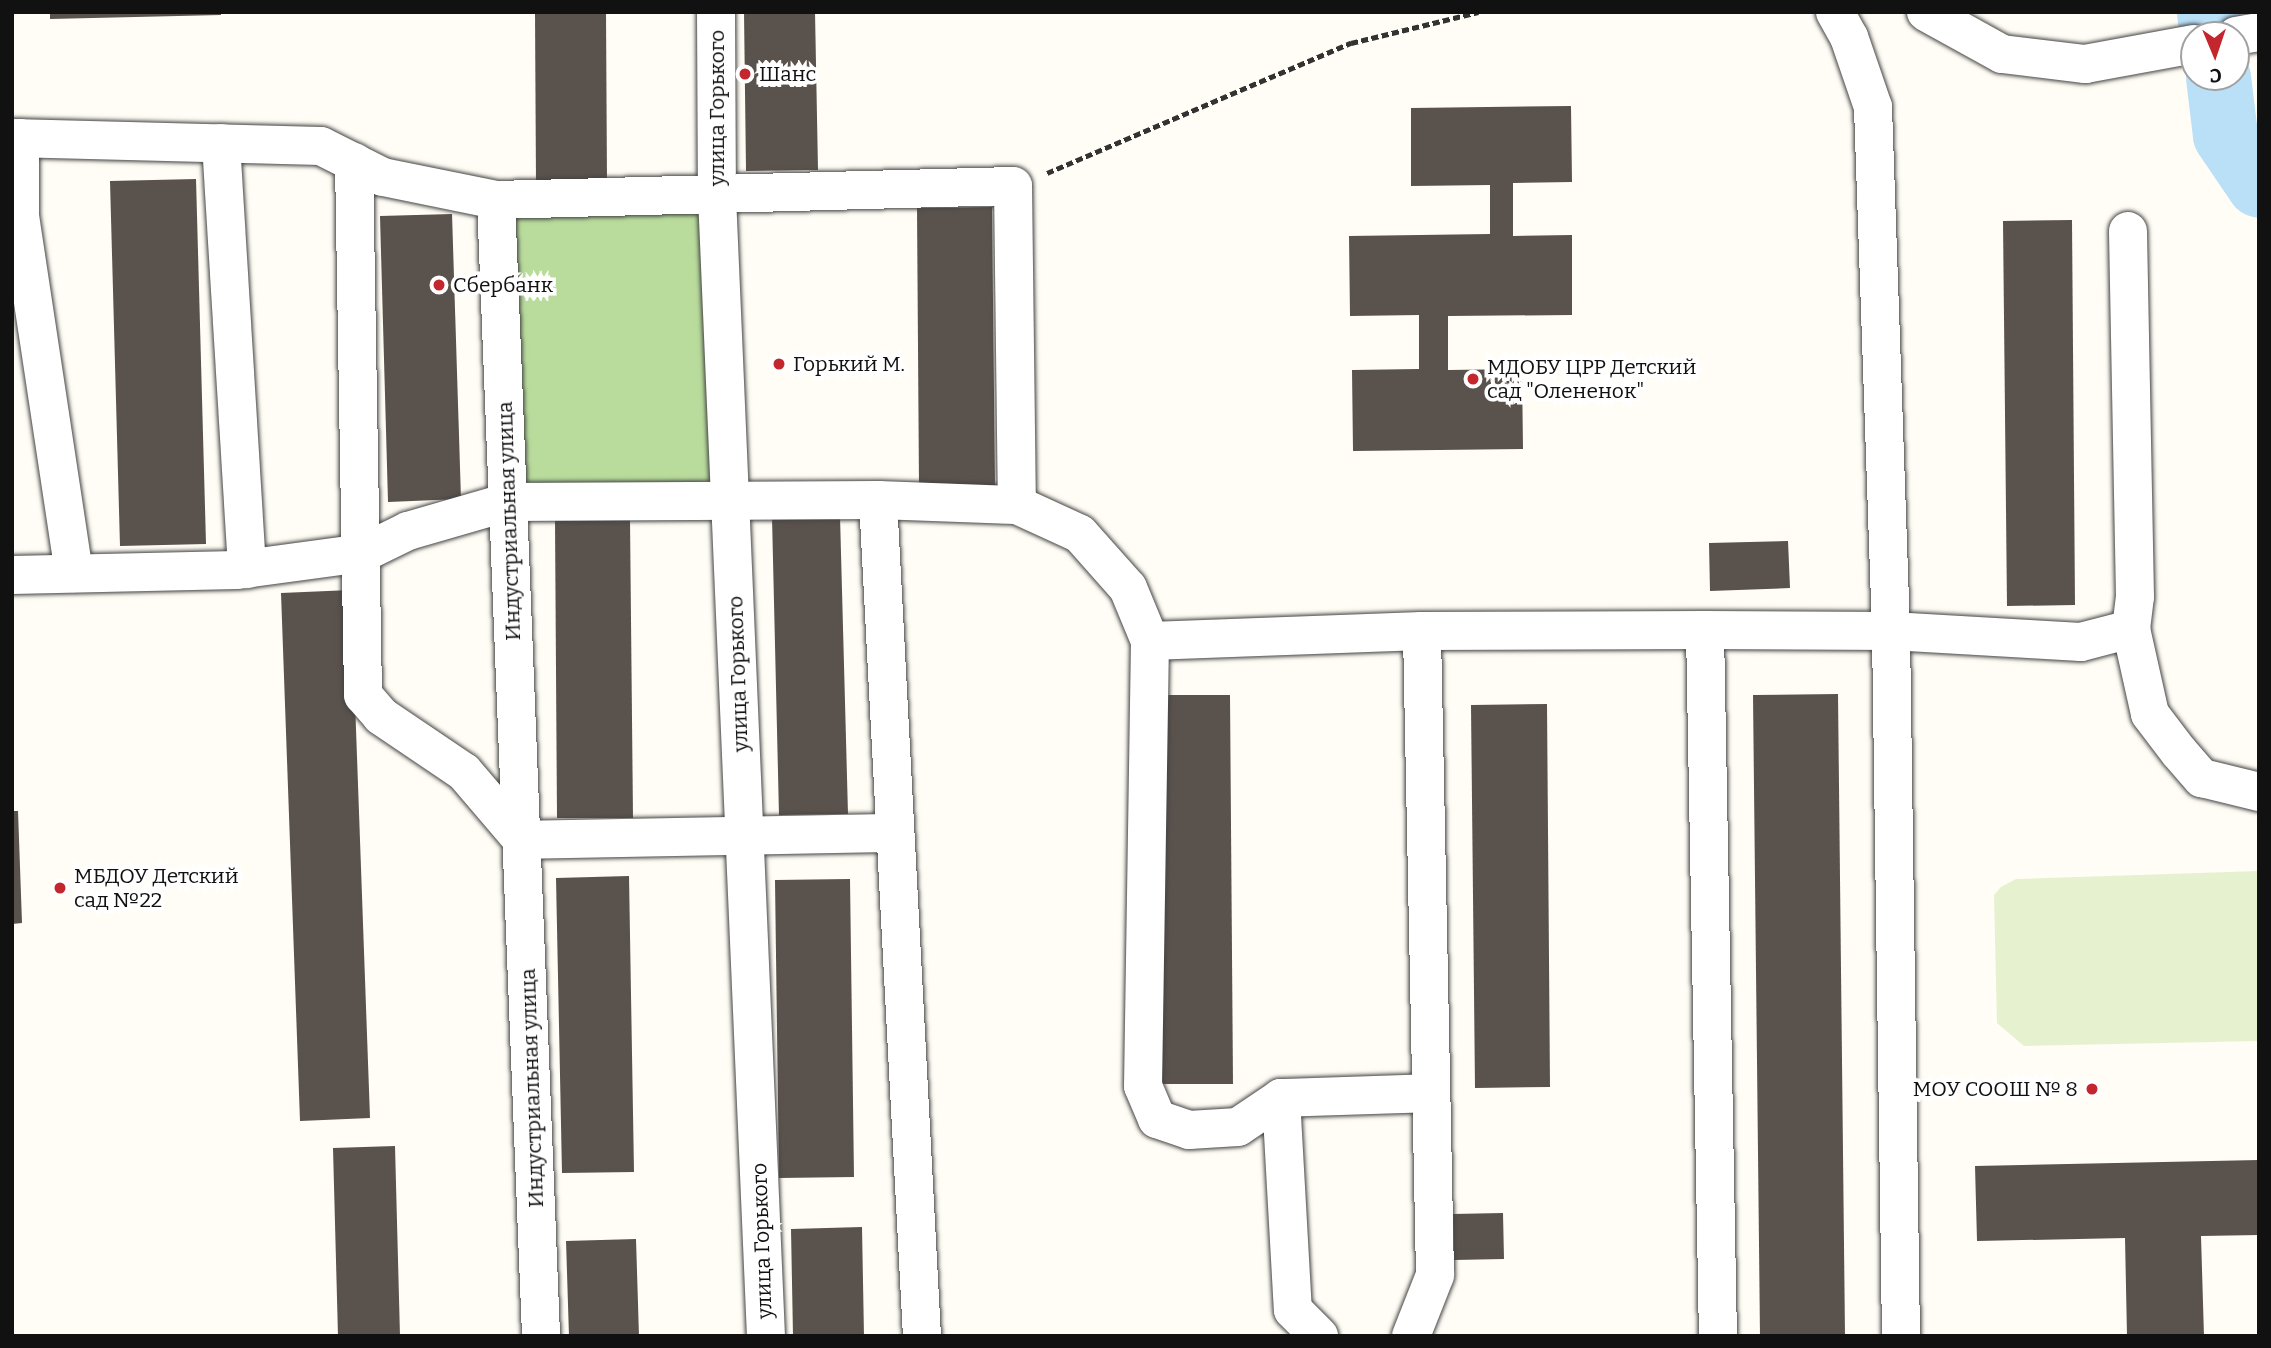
<!DOCTYPE html>
<html>
<head>
<meta charset="utf-8">
<style>
  body { margin:0 }
  #map { position:relative; width:2271px; height:1348px; overflow:hidden; background:#fffdf5; font-family:Bitter,serif }
  div>[style] { position:absolute }
  .forest>* { inset:0; background:#b9dc9c }
  .pitch>* { inset:0; background:#e6f2cf }
  .river>* { height:65px; margin:-32.5px; padding:0 32.5px; transform-origin:32.5px; border-radius:32.5px; background:#b9e0f7 }
  .building>* { inset:0; background:#5a524d }
  .path>* { height:4.5px; margin-top:-2.25px; transform-origin:0; background:repeating-linear-gradient(90deg,#333 0 7px,transparent 0 10.5px) }
  .roads { filter:drop-shadow(0 0 2px #444) drop-shadow(0 0 2px #444) }
  .minor>* { height:38px; margin:-19px; padding:0 19px; transform-origin:19px; border-radius:19px; background:#fff }
  .dots>* { width:19px; height:19px; translate:-50% -50%; box-sizing:border-box; border:4px solid #fff; border-radius:50% }
  span { translate:-50% -50%; white-space:nowrap; text-align:center; line-height:1.15; -webkit-text-stroke:7px #fff; paint-order:stroke }
  .poi-label { font-size:21px; color:#111 }
  .left { translate:0 -50%; text-align:left }
  .right { translate:-100% -50%; text-align:right }
  .street-label { font-size:21px; color:#111 }
  .frame { position:absolute; inset:0; border:14px solid #111; pointer-events:none }
  .north { position:absolute; left:2180px; top:21px; width:70px; height:70px; box-sizing:border-box; background:#fff; border:2px solid #a0a0a0; border-radius:50%; rotate:178deg; font-size:19px; font-weight:700; line-height:28px; text-align:center; color:#111 }
  .north::after { content:''; display:block; margin:auto; width:24px; height:32px; background:#c4262e; clip-path:polygon(50% 0,100% 100%,50% 72%,0 100%) }
</style>
</head>
<body>
<div id="map">
  <div class="forest">
    <i style="clip-path:polygon(717px 196px,730px 497px,508px 502px,496px 200px)"></i>
  </div>
  <div class="pitch">
    <i style="clip-path:polygon(2259px 871px,2259px 1041px,2024px 1046px,1997px 1023px,1994px 895px,2001px 887px,2016px 879px)"></i>
  </div>
  <div class="river">
    <i style="left:2209px;top:12px;width:23px;rotate:83deg"></i>
    <i style="left:2218px;top:77px;width:58px;rotate:83.1deg"></i>
    <i style="left:2225px;top:135px;width:60px;rotate:55.8deg"></i>
  </div>
  <div class="building">
    <i style="clip-path:polygon(50px 12px,221px 12px,221px 15px,50px 19px)"></i>
    <i style="clip-path:polygon(535px 12px,606px 12px,607px 184px,536px 184px)"></i>
    <i style="clip-path:polygon(744px 12px,815px 12px,818px 170px,746px 171px)"></i>
    <i style="clip-path:polygon(1571px 106px,1572px 182px,1513px 183px,1513px 236px,1572px 235px,1572px 315px,1448px 316px,1448px 370px,1522px 369px,1523px 449px,1353px 451px,1352px 370px,1419px 369px,1419px 315px,1350px 316px,1349px 236px,1490px 234px,1490px 185px,1411px 186px,1411px 108px)"></i>
    <i style="clip-path:polygon(196px 179px,206px 544px,120px 546px,110px 181px)"></i>
    <i style="clip-path:polygon(992px 207px,995px 486px,919px 486px,917px 208px)"></i>
    <i style="clip-path:polygon(452px 214px,461px 499px,388px 502px,380px 216px)"></i>
    <i style="clip-path:polygon(2072px 220px,2075px 605px,2007px 606px,2003px 221px)"></i>
    <i style="clip-path:polygon(840px 516px,848px 814px,779px 815px,772px 517px)"></i>
    <i style="clip-path:polygon(555px 520px,630px 520px,633px 818px,557px 818px)"></i>
    <i style="clip-path:polygon(1788px 541px,1790px 588px,1710px 591px,1709px 543px)"></i>
    <i style="clip-path:polygon(351px 590px,370px 1118px,300px 1121px,281px 593px)"></i>
    <i style="clip-path:polygon(1838px 694px,1845px 1336px,1760px 1336px,1753px 695px)"></i>
    <i style="clip-path:polygon(1157px 695px,1230px 695px,1233px 1084px,1160px 1084px)"></i>
    <i style="clip-path:polygon(1547px 704px,1550px 1087px,1475px 1088px,1471px 705px)"></i>
    <i style="clip-path:polygon(12px 811px,18px 811px,22px 923px,12px 924px)"></i>
    <i style="clip-path:polygon(629px 876px,634px 1172px,562px 1173px,556px 878px)"></i>
    <i style="clip-path:polygon(850px 879px,854px 1177px,779px 1178px,775px 880px)"></i>
    <i style="clip-path:polygon(395px 1146px,400px 1336px,338px 1336px,333px 1148px)"></i>
    <i style="clip-path:polygon(2259px 1160px,2259px 1235px,2201px 1236px,2204px 1336px,2127px 1336px,2125px 1238px,1977px 1241px,1975px 1166px)"></i>
    <i style="clip-path:polygon(1503px 1213px,1504px 1259px,1454px 1260px,1453px 1214px)"></i>
    <i style="clip-path:polygon(862px 1227px,864px 1336px,793px 1336px,791px 1229px)"></i>
    <i style="clip-path:polygon(636px 1239px,639px 1336px,569px 1336px,566px 1241px)"></i>
  </div>
  <div class="path">
    <i style="left:1047px;top:173px;width:331px;rotate:-23.2deg"></i>
    <i style="left:1351px;top:43px;width:131px;rotate:-13.7deg"></i>
  </div>
  <div class="roads">
    <div class="minor">
      <i style="left:716px;top:12px;width:184px;rotate:89.7deg"></i>
      <i style="left:717px;top:196px;width:1141px;rotate:87.54deg"></i>
      <i style="left:1835px;top:12px;width:29px;rotate:61deg"></i>
      <i style="left:1849px;top:37px;width:74px;rotate:71.1deg"></i>
      <i style="left:1873px;top:107px;width:524px;rotate:88.03deg"></i>
      <i style="left:1891px;top:631px;width:705px;rotate:89.19deg"></i>
      <i style="left:1926px;top:12px;width:87px;rotate:28.9deg"></i>
      <i style="left:2002px;top:54px;width:84px;rotate:6.9deg"></i>
      <i style="left:2085px;top:64px;width:111px;rotate:-10.4deg"></i>
      <i style="left:2236px;top:36px;width:23px;rotate:-10deg"></i>
      <i style="left:12px;top:138px;width:309px;rotate:1.5deg"></i>
      <i style="left:321px;top:146px;width:69px;rotate:26.6deg"></i>
      <i style="left:383px;top:177px;width:115px;rotate:11.5deg"></i>
      <i style="left:496px;top:200px;width:1137px;rotate:87.73deg"></i>
      <i style="left:20px;top:138px;width:78px;rotate:90deg"></i>
      <i style="left:20px;top:216px;width:361px;rotate:81.4deg"></i>
      <i style="left:221px;top:143px;width:427px;rotate:86.5deg"></i>
      <i style="left:354px;top:162px;width:533px;rotate:89.03deg"></i>
      <i style="left:363px;top:695px;width:28px;rotate:49deg"></i>
      <i style="left:381px;top:716px;width:100px;rotate:34deg"></i>
      <i style="left:464px;top:772px;width:89px;rotate:49.5deg"></i>
      <i style="left:522px;top:840px;width:373px;rotate:-1.1deg"></i>
      <i style="left:496px;top:200px;width:517px;rotate:-1.55deg"></i>
      <i style="left:1013px;top:186px;width:319px;rotate:89.3deg"></i>
      <i style="left:878px;top:500px;width:837px;rotate:86.99deg"></i>
      <i style="left:12px;top:575px;width:225px;rotate:-1.3deg"></i>
      <i style="left:237px;top:570px;width:127px;rotate:-7.7deg"></i>
      <i style="left:363px;top:553px;width:50px;rotate:-26.1deg"></i>
      <i style="left:408px;top:531px;width:104px;rotate:-16.2deg"></i>
      <i style="left:508px;top:502px;width:370px;rotate:-0.3deg"></i>
      <i style="left:878px;top:500px;width:139px;rotate:2.1deg"></i>
      <i style="left:1017px;top:505px;width:69px;rotate:24.7deg"></i>
      <i style="left:1080px;top:534px;width:72px;rotate:48.4deg"></i>
      <i style="left:1128px;top:588px;width:57px;rotate:67.5deg"></i>
      <i style="left:1150px;top:641px;width:272px;rotate:-2.1deg"></i>
      <i style="left:1422px;top:631px;width:283px;rotate:-0.2deg"></i>
      <i style="left:1705px;top:630px;width:186px;rotate:0.3deg"></i>
      <i style="left:1891px;top:631px;width:190px;rotate:3.3deg"></i>
      <i style="left:2081px;top:642px;width:52px;rotate:-14.6deg"></i>
      <i style="left:2131px;top:629px;width:32px;rotate:-83deg"></i>
      <i style="left:2135px;top:597px;width:366px;rotate:-91.1deg"></i>
      <i style="left:2131px;top:629px;width:87px;rotate:77.4deg"></i>
      <i style="left:2150px;top:714px;width:48px;rotate:52.7deg"></i>
      <i style="left:2179px;top:752px;width:35px;rotate:49deg"></i>
      <i style="left:2202px;top:778px;width:59px;rotate:13.8deg"></i>
      <i style="left:1705px;top:630px;width:706px;rotate:88.95deg"></i>
      <i style="left:1150px;top:641px;width:445px;rotate:90.9deg"></i>
      <i style="left:1143px;top:1086px;width:36px;rotate:67deg"></i>
      <i style="left:1157px;top:1119px;width:34px;rotate:19deg"></i>
      <i style="left:1189px;top:1130px;width:49px;rotate:-3.5deg"></i>
      <i style="left:1238px;top:1127px;width:52px;rotate:-34deg"></i>
      <i style="left:1281px;top:1098px;width:212px;rotate:86.8deg"></i>
      <i style="left:1293px;top:1310px;width:37px;rotate:45deg"></i>
      <i style="left:1281px;top:1098px;width:150px;rotate:-1.9deg"></i>
      <i style="left:1411px;top:1336px;width:66px;rotate:-68.5deg"></i>
      <i style="left:1435px;top:1275px;width:644px;rotate:-91.16deg"></i>
    </div>
  </div>
  <div class="dots">
    <i style="left:745px;top:74px;background:#c4262e"></i>
    <i style="left:439px;top:285px;background:#c4262e"></i>
    <i style="left:779px;top:364px;background:#c4262e"></i>
    <i style="left:1473px;top:379px;background:#c4262e"></i>
    <i style="left:60px;top:888px;background:#c4262e"></i>
    <i style="left:2092px;top:1089px;background:#c4262e"></i>
  </div>
  <div class="poi-label">
    <span class="left" style="left:759px;top:74px">Шанс</span>
    <span class="left" style="left:453px;top:285px">Сбербанк</span>
    <span class="left" style="left:793px;top:364px">Горький М.</span>
    <span class="left" style="left:1487px;top:379px">МДОБУ ЦРР Детский<br>сад "Олененок"</span>
    <span class="left" style="left:74px;top:888px">МБДОУ Детский<br>сад №22</span>
    <span class="right" style="left:2078px;top:1089px">МОУ СООШ № 8</span>
  </div>
  <div class="street-label">
    <span style="left:717px;top:108px;rotate:-90deg">улица Горького</span>
    <span style="left:509px;top:521px;rotate:-92deg">Индустриальная улица</span>
    <span style="left:738px;top:674px;rotate:-92deg">улица Горького</span>
    <span style="left:532px;top:1088px;rotate:-92deg">Индустриальная улица</span>
    <span style="left:762px;top:1241px;rotate:-92deg">улица Горького</span>
  </div>
  <div class="frame"></div>
  <div class="north">С</div>
</div>
</body>
</html>
